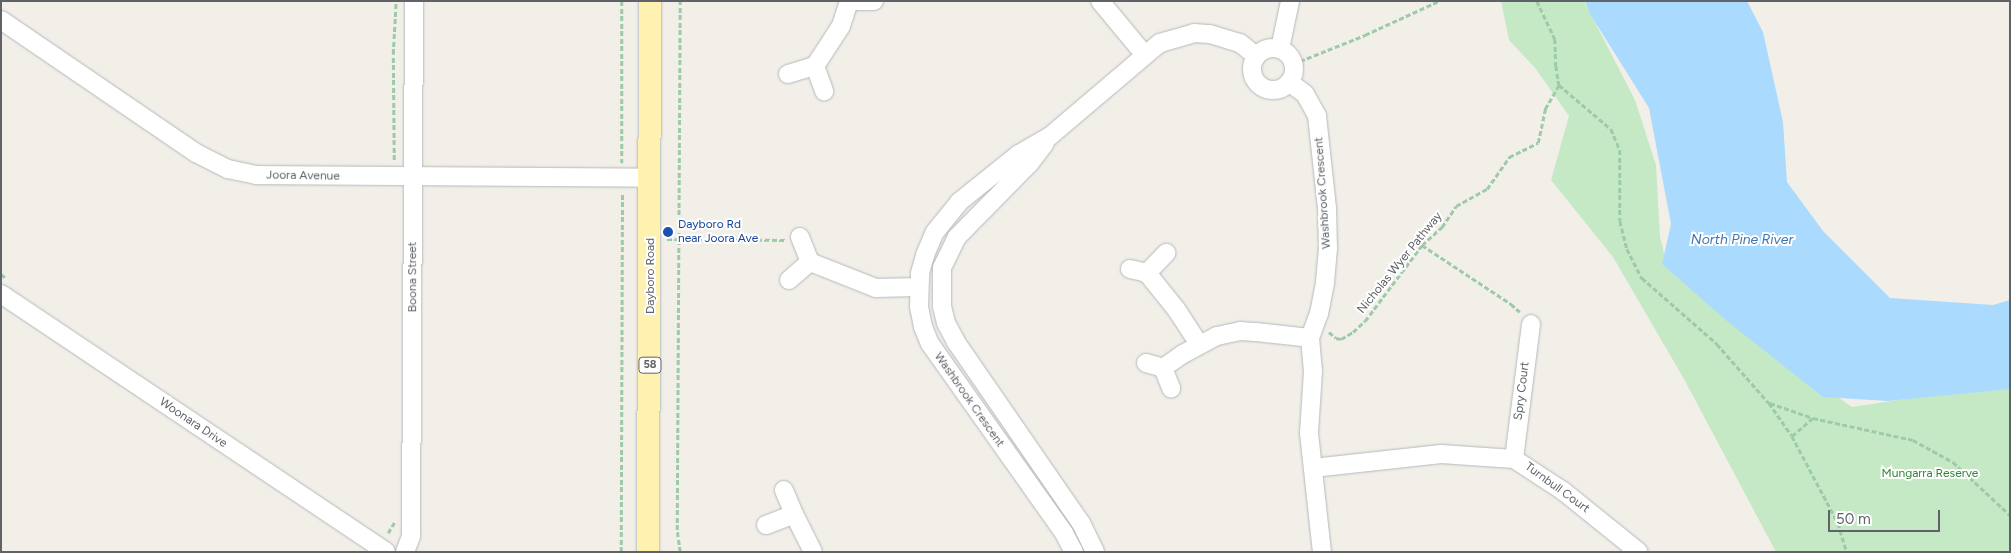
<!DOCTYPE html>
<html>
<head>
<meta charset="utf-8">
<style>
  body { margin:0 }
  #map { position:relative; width:2011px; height:553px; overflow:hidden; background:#f1efe8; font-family:Figtree,sans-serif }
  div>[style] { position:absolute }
  .green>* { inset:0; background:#c5e9c4 }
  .water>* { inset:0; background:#aadbff }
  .path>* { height:2.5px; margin-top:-1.25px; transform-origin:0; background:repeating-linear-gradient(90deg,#9dcaa9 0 5px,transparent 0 7.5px) }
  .roads { filter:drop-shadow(0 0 1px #b5b8bc) drop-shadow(0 0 1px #b5b8bc) }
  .minor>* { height:18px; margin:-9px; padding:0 9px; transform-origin:9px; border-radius:9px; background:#fff }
  .minor>.ring { margin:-9px; padding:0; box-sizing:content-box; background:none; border:18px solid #fff; border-radius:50% }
  .major>* { height:22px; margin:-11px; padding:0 11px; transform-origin:11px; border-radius:11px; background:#fff1af }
  .dots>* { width:14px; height:14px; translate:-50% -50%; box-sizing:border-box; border:2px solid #fff; border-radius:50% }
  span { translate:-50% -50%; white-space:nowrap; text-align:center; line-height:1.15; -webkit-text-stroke:4px #fff; paint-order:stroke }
  .shield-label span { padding:1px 4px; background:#fff; border:1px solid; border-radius:4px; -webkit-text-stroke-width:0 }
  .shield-label { font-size:11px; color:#5f6368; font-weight:700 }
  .street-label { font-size:12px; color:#5f6368 }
  .transit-label { font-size:12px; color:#164399 }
  .left { translate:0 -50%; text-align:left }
  .park-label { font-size:12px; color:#328335 }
  .water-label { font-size:14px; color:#3f75ad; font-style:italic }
  .frame { position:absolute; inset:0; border:2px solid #5f6368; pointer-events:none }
  .scale { position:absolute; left:1828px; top:510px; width:112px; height:22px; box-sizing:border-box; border:2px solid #5f6368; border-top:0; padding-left:6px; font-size:15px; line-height:18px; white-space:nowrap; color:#5f6368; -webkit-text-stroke:4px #fff; paint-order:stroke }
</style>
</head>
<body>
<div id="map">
  <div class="green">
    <i style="clip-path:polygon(1501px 1px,1584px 1px,1635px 100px,1656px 165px,1660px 237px,1667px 265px,1760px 343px,1852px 407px,2010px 383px,2010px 552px,1776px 552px,1684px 379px,1613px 257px,1551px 180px,1569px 116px,1536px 69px,1509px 40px)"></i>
  </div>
  <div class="water">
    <i style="clip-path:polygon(1585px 1px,1747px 1px,1763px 32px,1783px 122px,1787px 182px,1823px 231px,1890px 298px,1993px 305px,2010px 300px,2010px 389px,1888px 401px,1823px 397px,1728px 322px,1662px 264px,1671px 224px,1649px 108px,1590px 14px)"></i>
  </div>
  <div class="path">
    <i style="left:622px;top:1px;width:162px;rotate:90deg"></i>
    <i style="left:1537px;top:1px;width:42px;rotate:64.7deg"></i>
    <i style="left:1555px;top:39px;width:27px;rotate:88deg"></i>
    <i style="left:1556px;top:66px;width:19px;rotate:81deg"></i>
    <i style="left:1559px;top:85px;width:68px;rotate:40.2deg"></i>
    <i style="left:1611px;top:129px;width:23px;rotate:67deg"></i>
    <i style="left:1620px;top:150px;width:71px;rotate:90deg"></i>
    <i style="left:1620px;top:221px;width:29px;rotate:76deg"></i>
    <i style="left:1627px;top:249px;width:33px;rotate:63deg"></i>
    <i style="left:1642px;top:278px;width:100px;rotate:41.3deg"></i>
    <i style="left:1717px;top:344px;width:79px;rotate:48.6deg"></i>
    <i style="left:1769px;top:403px;width:40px;rotate:55.1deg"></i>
    <i style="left:1792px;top:436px;width:28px;rotate:-41deg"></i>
    <i style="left:1293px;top:64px;width:78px;rotate:-21.9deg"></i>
    <i style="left:1365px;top:35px;width:81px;rotate:-24.7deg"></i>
    <i style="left:394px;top:160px;width:106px;rotate:-90.5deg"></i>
    <i style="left:393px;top:54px;width:53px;rotate:-86.8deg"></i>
    <i style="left:667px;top:239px;width:119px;rotate:0.5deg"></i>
    <i style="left:1422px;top:245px;width:107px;rotate:33.5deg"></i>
    <i style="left:1511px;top:304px;width:12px;rotate:42deg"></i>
    <i style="left:1px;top:274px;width:6px;rotate:39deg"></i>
    <i style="left:1329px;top:332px;width:9px;rotate:41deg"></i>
    <i style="left:1336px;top:338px;width:5px;rotate:11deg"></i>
    <i style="left:1341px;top:339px;width:14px;rotate:-30deg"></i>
    <i style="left:1353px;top:332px;width:16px;rotate:-43deg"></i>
    <i style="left:1365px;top:321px;width:95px;rotate:-53.1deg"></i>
    <i style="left:1422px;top:245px;width:27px;rotate:-42deg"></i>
    <i style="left:1442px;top:227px;width:25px;rotate:-56deg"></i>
    <i style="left:1456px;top:206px;width:35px;rotate:-29deg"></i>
    <i style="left:1487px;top:189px;width:39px;rotate:-55deg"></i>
    <i style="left:1509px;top:157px;width:32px;rotate:-26deg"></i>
    <i style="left:1538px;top:143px;width:35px;rotate:-78deg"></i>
    <i style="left:1545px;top:109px;width:28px;rotate:-60deg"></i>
    <i style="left:1770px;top:403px;width:46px;rotate:19.2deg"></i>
    <i style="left:1813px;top:418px;width:102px;rotate:12.4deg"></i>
    <i style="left:1913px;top:440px;width:46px;rotate:28.8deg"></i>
    <i style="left:1953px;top:462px;width:78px;rotate:42.9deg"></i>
    <i style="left:1792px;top:436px;width:98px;rotate:62.1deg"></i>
    <i style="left:1838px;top:523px;width:30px;rotate:73deg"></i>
    <i style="left:388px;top:533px;width:12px;rotate:-59deg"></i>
    <i style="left:621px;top:552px;width:359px;rotate:-89.8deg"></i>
    <i style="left:680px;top:552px;width:22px;rotate:-98deg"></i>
    <i style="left:677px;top:530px;width:529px;rotate:-89.68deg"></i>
  </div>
  <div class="roads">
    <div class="minor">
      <i style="left:849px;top:1px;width:25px"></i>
      <i style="left:1100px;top:1px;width:69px;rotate:50.3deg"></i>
      <i style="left:1px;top:20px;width:236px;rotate:34.3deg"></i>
      <i style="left:196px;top:153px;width:36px;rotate:27deg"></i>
      <i style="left:228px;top:169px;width:29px;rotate:12deg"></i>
      <i style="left:256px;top:175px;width:394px;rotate:0.4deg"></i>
      <i class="ring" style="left:1252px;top:48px;width:24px;height:24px"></i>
      <i style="left:1280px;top:49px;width:49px;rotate:-78.2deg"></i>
      <i style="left:815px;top:66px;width:48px;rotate:-57deg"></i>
      <i style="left:841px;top:26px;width:26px;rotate:-72deg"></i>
      <i style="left:788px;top:74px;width:28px;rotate:-17deg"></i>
      <i style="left:815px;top:66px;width:27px;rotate:70deg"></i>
      <i style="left:1289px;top:82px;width:20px;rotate:37deg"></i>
      <i style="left:1305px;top:94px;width:25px;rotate:61deg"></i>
      <i style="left:1317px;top:116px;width:93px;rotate:83.8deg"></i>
      <i style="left:1327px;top:208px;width:40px;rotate:88.6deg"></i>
      <i style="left:1328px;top:248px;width:35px;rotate:95deg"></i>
      <i style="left:1325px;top:283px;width:31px;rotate:101deg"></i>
      <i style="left:1319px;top:313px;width:27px;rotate:110deg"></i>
      <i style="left:1310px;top:338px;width:33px;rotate:85deg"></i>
      <i style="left:1313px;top:371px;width:62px;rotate:93.7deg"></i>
      <i style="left:1309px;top:433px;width:120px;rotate:83.8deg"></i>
      <i style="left:1045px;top:143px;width:26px;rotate:127deg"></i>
      <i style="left:1029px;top:164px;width:103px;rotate:134.6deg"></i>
      <i style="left:957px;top:237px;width:34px;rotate:116deg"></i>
      <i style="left:942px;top:268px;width:38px;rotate:90deg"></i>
      <i style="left:942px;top:306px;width:17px;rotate:77deg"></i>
      <i style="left:946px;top:323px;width:21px;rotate:62deg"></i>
      <i style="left:956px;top:342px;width:220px;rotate:55.4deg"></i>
      <i style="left:1081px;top:523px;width:32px;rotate:64deg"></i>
      <i style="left:810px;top:262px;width:71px;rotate:21.5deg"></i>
      <i style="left:876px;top:288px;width:43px;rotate:-1.3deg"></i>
      <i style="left:1130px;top:269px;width:17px;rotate:13deg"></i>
      <i style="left:1147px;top:273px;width:28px;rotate:-46deg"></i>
      <i style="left:1147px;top:273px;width:46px;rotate:51.1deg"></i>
      <i style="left:1176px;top:309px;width:42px;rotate:56.7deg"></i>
      <i style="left:789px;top:280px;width:28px;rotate:-41deg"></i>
      <i style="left:810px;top:262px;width:27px;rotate:-112deg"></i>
      <i style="left:1px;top:294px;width:463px;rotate:33.8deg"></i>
      <i style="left:1146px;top:363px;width:18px;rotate:16deg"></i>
      <i style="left:1163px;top:368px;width:22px;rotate:68deg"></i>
      <i style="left:1163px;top:368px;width:24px;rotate:-35deg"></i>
      <i style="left:1183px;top:354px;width:38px;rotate:-28deg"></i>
      <i style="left:1217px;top:336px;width:24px;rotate:-12deg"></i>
      <i style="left:1240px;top:331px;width:16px;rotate:4deg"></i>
      <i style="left:1256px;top:332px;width:54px;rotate:6.3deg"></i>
      <i style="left:1514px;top:459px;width:136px;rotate:-82.8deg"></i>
      <i style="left:1313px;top:468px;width:129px;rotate:-6.2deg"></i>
      <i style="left:1441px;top:454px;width:73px;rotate:3.9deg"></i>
      <i style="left:1514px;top:459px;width:59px;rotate:33.1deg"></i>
      <i style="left:1563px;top:491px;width:97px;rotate:38.8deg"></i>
      <i style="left:794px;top:514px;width:42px;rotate:63.4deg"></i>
      <i style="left:766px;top:525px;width:30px;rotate:-21deg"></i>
      <i style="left:794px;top:514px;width:26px;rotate:-113deg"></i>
      <i style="left:405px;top:552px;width:17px;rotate:-69deg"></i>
      <i style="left:411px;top:536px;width:535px;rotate:-89.68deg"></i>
      <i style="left:1074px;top:552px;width:21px;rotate:-118deg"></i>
      <i style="left:1064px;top:533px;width:232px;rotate:-125.3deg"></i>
      <i style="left:930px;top:344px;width:18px;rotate:-112deg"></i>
      <i style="left:923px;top:327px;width:20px;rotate:-101deg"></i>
      <i style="left:919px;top:307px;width:34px;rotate:-88deg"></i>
      <i style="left:920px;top:273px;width:19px;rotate:-74deg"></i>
      <i style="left:925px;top:255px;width:25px;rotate:-67deg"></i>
      <i style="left:935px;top:232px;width:38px;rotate:-51deg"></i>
      <i style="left:959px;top:202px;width:77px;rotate:-38.7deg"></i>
      <i style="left:1019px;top:154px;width:34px;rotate:-30deg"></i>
      <i style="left:1049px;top:137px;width:145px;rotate:-40.3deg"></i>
      <i style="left:1160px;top:43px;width:35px;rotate:-16deg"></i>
      <i style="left:1194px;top:33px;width:16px;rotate:4deg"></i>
      <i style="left:1210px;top:34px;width:31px;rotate:17deg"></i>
      <i style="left:1240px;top:43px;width:21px;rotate:39deg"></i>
    </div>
    <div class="major">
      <i style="left:648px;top:552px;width:551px;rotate:-89.79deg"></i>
    </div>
  </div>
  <div class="dots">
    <i style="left:668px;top:232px;background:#1a4fb4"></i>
  </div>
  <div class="shield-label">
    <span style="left:650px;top:365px">58</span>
  </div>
  <div class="street-label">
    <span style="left:303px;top:176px;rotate:1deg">Joora Avenue</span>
    <span style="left:1323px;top:193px;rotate:-94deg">Washbrook Crescent</span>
    <span style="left:1400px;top:263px;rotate:-51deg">Nicholas Wyer Pathway</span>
    <span style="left:651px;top:276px;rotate:-90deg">Dayboro Road</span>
    <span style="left:413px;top:277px;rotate:-90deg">Boona Street</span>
    <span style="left:1522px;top:391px;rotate:-83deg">Spry Court</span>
    <span style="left:969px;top:400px;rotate:55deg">Washbrook Crescent</span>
    <span style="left:193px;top:423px;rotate:34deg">Woonara Drive</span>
    <span style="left:1557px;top:488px;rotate:36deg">Turnbull Court</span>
  </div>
  <div class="transit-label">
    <span class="left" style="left:678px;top:232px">Dayboro Rd<br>near Joora Ave</span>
  </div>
  <div class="park-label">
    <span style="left:1930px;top:474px">Mungarra Reserve</span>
  </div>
  <div class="water-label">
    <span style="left:1742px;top:240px">North Pine River</span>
  </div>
  <div class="frame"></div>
  <div class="scale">50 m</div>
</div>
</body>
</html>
